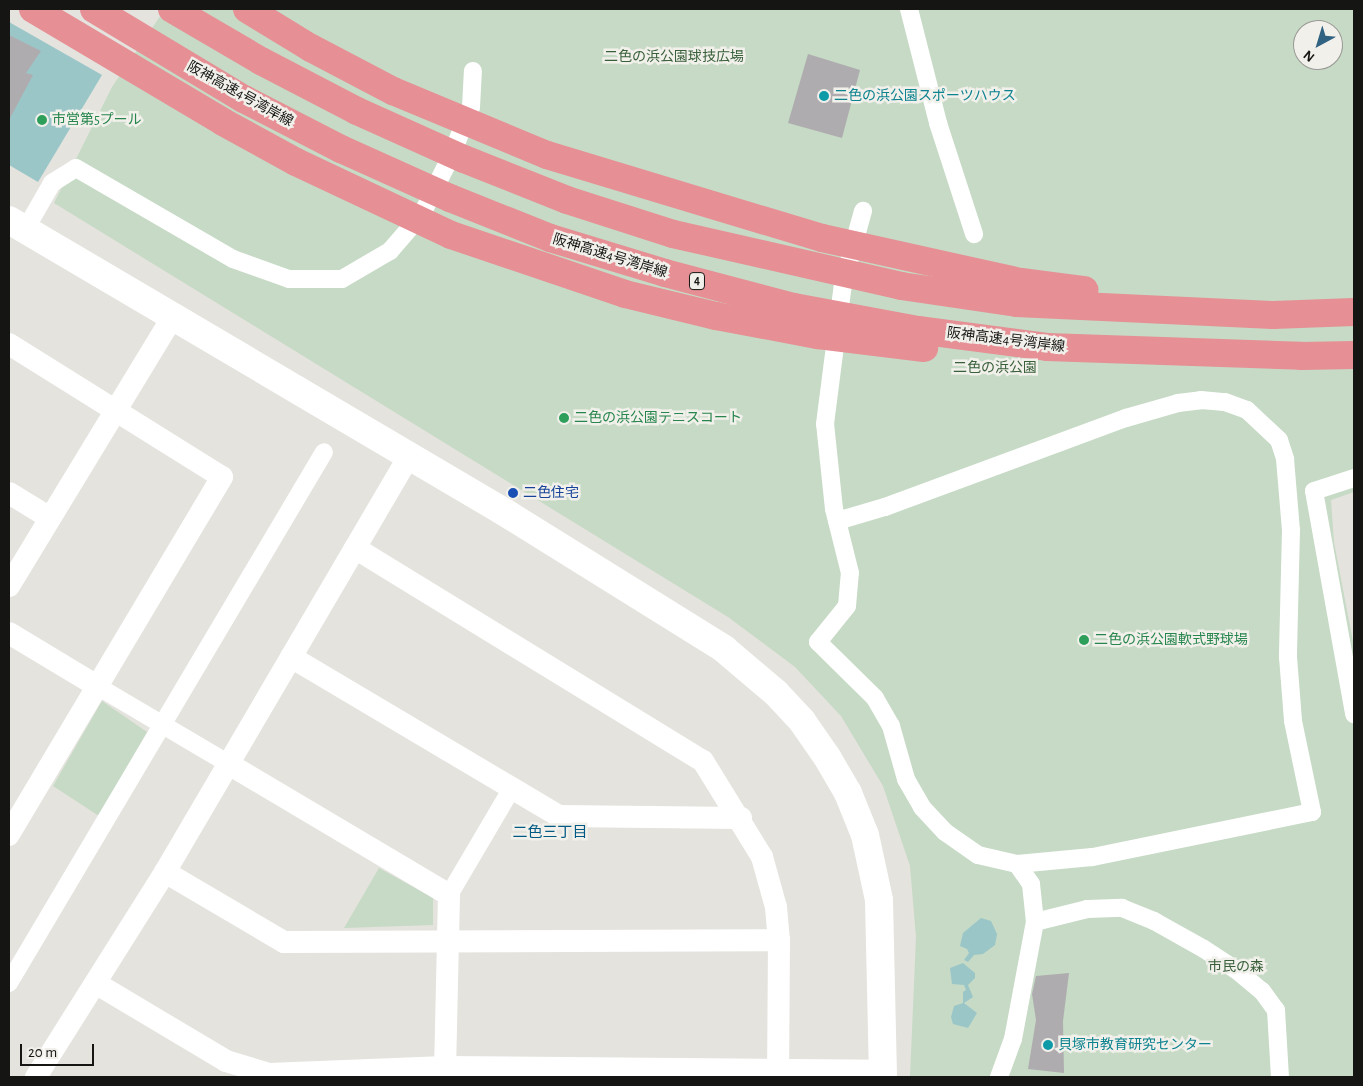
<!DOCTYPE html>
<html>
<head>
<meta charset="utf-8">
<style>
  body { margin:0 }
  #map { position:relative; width:1363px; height:1086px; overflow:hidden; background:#e4e3de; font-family:"Alegreya Sans","Noto Sans JP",sans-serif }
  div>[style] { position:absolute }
  .green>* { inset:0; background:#c6dac5 }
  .water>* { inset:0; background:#9ac6c8 }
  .building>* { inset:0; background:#afacaf }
  .pedestrian>* { height:18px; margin:-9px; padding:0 9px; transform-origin:9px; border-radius:9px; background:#fff }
  .minor>* { height:22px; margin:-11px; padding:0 11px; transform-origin:11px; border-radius:11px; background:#fff }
  .tertiary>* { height:28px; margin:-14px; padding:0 14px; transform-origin:14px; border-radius:14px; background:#fff }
  .motorway>* { height:28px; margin:-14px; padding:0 14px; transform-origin:14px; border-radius:14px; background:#e68f95 }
  .dots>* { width:14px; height:14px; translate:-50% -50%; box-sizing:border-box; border:2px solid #f1f0eb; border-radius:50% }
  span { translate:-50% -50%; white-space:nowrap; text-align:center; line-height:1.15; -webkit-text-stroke:5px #f1f0eb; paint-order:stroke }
  .shield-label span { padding:1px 4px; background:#f1f0eb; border:1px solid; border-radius:4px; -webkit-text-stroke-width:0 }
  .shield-label { font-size:12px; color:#151513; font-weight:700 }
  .park-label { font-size:14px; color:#39603a }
  .street-label { font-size:14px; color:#151513 }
  .culture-label { font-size:14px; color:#0d838f }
  .left { translate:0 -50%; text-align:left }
  .leisure-label { font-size:14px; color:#27864d }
  .transit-label { font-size:14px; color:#164399 }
  .neighbourhood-label { font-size:15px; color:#005a84 }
  .frame { position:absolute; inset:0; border:10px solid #151513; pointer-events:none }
  .north { position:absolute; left:1293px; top:20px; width:50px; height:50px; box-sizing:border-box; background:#f1f0eb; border:1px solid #999895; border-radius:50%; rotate:219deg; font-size:14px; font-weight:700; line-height:20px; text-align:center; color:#151513 }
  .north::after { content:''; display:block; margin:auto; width:18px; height:22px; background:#326281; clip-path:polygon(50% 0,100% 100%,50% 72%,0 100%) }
  .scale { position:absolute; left:20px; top:1044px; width:74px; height:22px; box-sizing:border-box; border:2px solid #151513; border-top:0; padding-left:6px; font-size:15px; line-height:18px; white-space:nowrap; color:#151513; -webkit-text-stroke:4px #f1f0eb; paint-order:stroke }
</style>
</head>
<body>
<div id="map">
  <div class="green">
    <i style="clip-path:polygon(evenodd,165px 9px,1354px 9px,1354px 492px,1331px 500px,1334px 542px,1354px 647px,1354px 1077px,910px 1077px,916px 937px,910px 866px,883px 786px,841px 716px,795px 667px,728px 617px,54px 203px,112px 87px,165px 9px,1303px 30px,1333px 30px,1333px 60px,1303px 60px,1303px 30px)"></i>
    <i style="clip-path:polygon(102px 701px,147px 732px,99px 816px,53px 786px)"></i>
    <i style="clip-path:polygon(379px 868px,433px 898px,433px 925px,344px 928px)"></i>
  </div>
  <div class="water">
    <i style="clip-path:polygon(9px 22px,102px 75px,38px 182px,9px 165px)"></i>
    <i style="clip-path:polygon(981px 918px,991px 921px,997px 934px,995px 945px,983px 954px,974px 955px,968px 962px,964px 960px,969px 953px,967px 949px,960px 946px,963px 933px)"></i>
    <i style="clip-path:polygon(963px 963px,975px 973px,975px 978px,968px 985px,973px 997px,964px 1003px,977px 1013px,968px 1028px,953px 1024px,951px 1017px,954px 1006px,963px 1003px,963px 992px,966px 990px,964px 985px,952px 984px,950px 968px)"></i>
  </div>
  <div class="building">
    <i style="clip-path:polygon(9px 35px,41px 51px,26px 73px,33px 75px,9px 120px)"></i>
    <i style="clip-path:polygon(808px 54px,860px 70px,842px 138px,788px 123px)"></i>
    <i style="clip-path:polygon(1069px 973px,1063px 1021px,1064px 1073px,1028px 1069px,1036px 1020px,1032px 994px,1036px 976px)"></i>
  </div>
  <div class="pedestrian">
    <i style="left:909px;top:9px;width:118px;rotate:75.7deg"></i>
    <i style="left:938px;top:123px;width:117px;rotate:72deg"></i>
    <i style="left:25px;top:230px;width:54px;rotate:-60.1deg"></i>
    <i style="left:52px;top:183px;width:28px;rotate:-32deg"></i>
    <i style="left:76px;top:168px;width:181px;rotate:30.1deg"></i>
    <i style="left:233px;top:259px;width:59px;rotate:19.7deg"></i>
    <i style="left:289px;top:279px;width:53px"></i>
    <i style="left:342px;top:279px;width:56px;rotate:-30.3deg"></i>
    <i style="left:390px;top:251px;width:49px;rotate:-49.1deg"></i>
    <i style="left:422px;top:214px;width:65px;rotate:-63.4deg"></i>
    <i style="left:451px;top:156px;width:53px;rotate:-67.8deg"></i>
    <i style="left:471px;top:107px;width:36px;rotate:-87deg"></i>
    <i style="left:1354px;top:478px;width:42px;rotate:162deg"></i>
    <i style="left:1314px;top:491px;width:227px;rotate:79.8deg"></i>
    <i style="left:837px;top:521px;width:50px;rotate:-16.3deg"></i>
    <i style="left:885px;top:507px;width:257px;rotate:-20.3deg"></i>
    <i style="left:1126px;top:418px;width:54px;rotate:-16.1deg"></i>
    <i style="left:1178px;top:403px;width:23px;rotate:-7deg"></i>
    <i style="left:1201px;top:400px;width:24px;rotate:5deg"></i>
    <i style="left:1225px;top:402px;width:23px;rotate:20deg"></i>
    <i style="left:1247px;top:410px;width:44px;rotate:43.2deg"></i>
    <i style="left:1279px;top:440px;width:20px;rotate:72deg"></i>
    <i style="left:1285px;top:459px;width:71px;rotate:85.2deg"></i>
    <i style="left:1291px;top:530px;width:127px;rotate:91.4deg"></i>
    <i style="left:1288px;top:657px;width:64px;rotate:85.5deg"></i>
    <i style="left:1293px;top:721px;width:93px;rotate:78.2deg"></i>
    <i style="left:1312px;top:812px;width:225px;rotate:168.4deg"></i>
    <i style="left:1092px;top:857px;width:75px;rotate:174.7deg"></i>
    <i style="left:1017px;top:864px;width:40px;rotate:-167deg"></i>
    <i style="left:978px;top:855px;width:40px;rotate:-145.1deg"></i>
    <i style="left:945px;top:832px;width:34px;rotate:-133deg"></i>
    <i style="left:922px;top:807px;width:32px;rotate:-120deg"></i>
    <i style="left:906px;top:779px;width:55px;rotate:-105.8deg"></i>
    <i style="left:891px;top:726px;width:32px;rotate:-120deg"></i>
    <i style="left:875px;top:698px;width:80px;rotate:-135.5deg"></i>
    <i style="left:818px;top:642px;width:46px;rotate:-51.1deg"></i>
    <i style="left:847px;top:606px;width:33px;rotate:-85deg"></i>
    <i style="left:850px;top:573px;width:66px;rotate:-104deg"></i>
    <i style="left:834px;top:509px;width:85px;rotate:-96deg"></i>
    <i style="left:825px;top:424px;width:142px;rotate:-82.7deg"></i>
    <i style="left:843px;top:283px;width:75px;rotate:-74.5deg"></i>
    <i style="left:97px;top:686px;width:151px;rotate:30.6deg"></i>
    <i style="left:449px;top:895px;width:124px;rotate:-59.5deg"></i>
    <i style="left:1035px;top:922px;width:54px;rotate:-14deg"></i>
    <i style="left:1087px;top:909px;width:35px;rotate:-2deg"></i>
    <i style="left:1122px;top:908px;width:35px;rotate:22deg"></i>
    <i style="left:1154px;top:921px;width:57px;rotate:29.2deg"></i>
    <i style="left:1204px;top:949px;width:42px;rotate:33.3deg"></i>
    <i style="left:1239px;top:972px;width:30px;rotate:40deg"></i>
    <i style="left:1262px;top:991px;width:24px;rotate:54deg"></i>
    <i style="left:1276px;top:1010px;width:67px;rotate:86.6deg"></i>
    <i style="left:9px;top:983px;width:617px;rotate:-59.32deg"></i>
    <i style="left:999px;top:1077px;width:40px;rotate:-69.8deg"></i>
    <i style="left:1013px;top:1039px;width:119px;rotate:-79.4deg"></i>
    <i style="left:1035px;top:922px;width:38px;rotate:-96deg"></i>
    <i style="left:1031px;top:884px;width:24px;rotate:-125deg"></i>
  </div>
  <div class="minor">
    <i style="left:9px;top:344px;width:251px;rotate:32deg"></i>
    <i style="left:222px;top:477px;width:417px;rotate:120.8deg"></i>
    <i style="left:9px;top:493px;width:48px;rotate:31.4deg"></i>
    <i style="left:355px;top:548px;width:408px;rotate:31.5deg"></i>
    <i style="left:703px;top:761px;width:113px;rotate:58.4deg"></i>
    <i style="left:762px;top:857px;width:52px;rotate:74.4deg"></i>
    <i style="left:776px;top:907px;width:33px;rotate:85deg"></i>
    <i style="left:779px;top:940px;width:137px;rotate:90.4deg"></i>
    <i style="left:9px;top:586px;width:316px;rotate:-58.7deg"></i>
    <i style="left:9px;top:633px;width:103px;rotate:31.1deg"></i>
    <i style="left:291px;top:657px;width:312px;rotate:30.7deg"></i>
    <i style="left:559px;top:816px;width:182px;rotate:0.6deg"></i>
    <i style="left:227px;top:763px;width:258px;rotate:30.7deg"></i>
    <i style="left:449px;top:895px;width:182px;rotate:91.3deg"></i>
    <i style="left:165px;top:872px;width:138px;rotate:30.5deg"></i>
    <i style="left:284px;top:942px;width:495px;rotate:-0.2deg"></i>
    <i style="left:97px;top:984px;width:150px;rotate:30.8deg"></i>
    <i style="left:226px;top:1061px;width:45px;rotate:16.8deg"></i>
    <i style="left:269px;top:1074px;width:176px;rotate:-2.3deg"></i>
    <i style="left:445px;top:1067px;width:438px;rotate:0.5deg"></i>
    <i style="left:36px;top:1077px;width:242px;rotate:-57.8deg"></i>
    <i style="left:165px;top:872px;width:482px;rotate:-59.6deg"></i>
  </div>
  <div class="tertiary">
    <i style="left:9px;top:220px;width:571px;rotate:30.52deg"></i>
    <i style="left:501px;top:510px;width:263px;rotate:31.9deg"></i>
    <i style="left:724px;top:649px;width:68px;rotate:40.2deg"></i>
    <i style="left:776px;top:693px;width:38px;rotate:47deg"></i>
    <i style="left:802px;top:721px;width:44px;rotate:55.2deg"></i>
    <i style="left:827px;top:757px;width:42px;rotate:59.7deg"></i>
    <i style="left:848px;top:793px;width:45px;rotate:68deg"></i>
    <i style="left:865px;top:835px;width:66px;rotate:77.8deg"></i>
    <i style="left:879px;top:900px;width:177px;rotate:88.7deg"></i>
  </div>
  <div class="motorway">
    <i style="left:33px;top:9px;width:221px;rotate:30.7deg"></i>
    <i style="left:223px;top:122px;width:83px;rotate:28.7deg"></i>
    <i style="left:296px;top:162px;width:171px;rotate:25.2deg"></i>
    <i style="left:451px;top:235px;width:184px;rotate:18.7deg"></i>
    <i style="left:625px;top:294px;width:94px;rotate:13.6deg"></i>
    <i style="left:716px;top:316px;width:104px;rotate:10.6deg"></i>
    <i style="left:818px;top:335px;width:107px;rotate:7deg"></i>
    <i style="left:94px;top:9px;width:175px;rotate:31deg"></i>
    <i style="left:244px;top:99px;width:109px;rotate:27.3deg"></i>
    <i style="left:341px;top:149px;width:120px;rotate:24.2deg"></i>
    <i style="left:450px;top:198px;width:108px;rotate:21.8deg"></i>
    <i style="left:550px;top:238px;width:120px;rotate:16.9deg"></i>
    <i style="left:665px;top:273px;width:133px;rotate:14.8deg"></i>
    <i style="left:794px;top:307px;width:126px;rotate:10.5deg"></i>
    <i style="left:918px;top:330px;width:130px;rotate:7.5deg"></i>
    <i style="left:1047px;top:347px;width:254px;rotate:2deg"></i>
    <i style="left:1301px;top:356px;width:53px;rotate:-1.1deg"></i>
    <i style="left:172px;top:9px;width:103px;rotate:30.3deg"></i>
    <i style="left:261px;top:61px;width:108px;rotate:27.5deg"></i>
    <i style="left:357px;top:111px;width:117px;rotate:24.2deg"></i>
    <i style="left:464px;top:159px;width:111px;rotate:21.7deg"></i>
    <i style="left:567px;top:200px;width:111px;rotate:17.8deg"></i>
    <i style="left:673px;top:234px;width:234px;rotate:12.8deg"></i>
    <i style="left:901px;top:286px;width:117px;rotate:8.3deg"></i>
    <i style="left:1017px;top:303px;width:256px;rotate:2.7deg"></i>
    <i style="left:1273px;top:315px;width:81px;rotate:-2.1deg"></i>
    <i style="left:247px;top:9px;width:75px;rotate:31.4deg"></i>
    <i style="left:311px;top:48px;width:93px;rotate:27.7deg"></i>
    <i style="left:393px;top:91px;width:167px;rotate:22.6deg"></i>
    <i style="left:547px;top:155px;width:287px;rotate:16.8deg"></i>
    <i style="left:822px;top:238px;width:204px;rotate:12.5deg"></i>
    <i style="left:1021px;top:282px;width:64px;rotate:7.2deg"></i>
  </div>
  <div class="dots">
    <i style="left:824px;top:96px;background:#0f9aa8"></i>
    <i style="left:42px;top:120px;background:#2e9e5b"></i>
    <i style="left:564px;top:418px;background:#2e9e5b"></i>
    <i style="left:513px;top:493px;background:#1a4fb4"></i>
    <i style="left:1084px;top:640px;background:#2e9e5b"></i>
    <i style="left:1048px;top:1045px;background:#0f9aa8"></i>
  </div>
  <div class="shield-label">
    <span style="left:697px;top:281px">4</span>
  </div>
  <div class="park-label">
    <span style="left:674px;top:57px">二色の浜公園球技広場</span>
    <span style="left:995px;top:368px">二色の浜公園</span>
    <span style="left:1236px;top:967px">市民の森</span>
  </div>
  <div class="street-label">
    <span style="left:240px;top:94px;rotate:29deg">阪神高速4号湾岸線</span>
    <span style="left:610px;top:256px;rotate:17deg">阪神高速4号湾岸線</span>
    <span style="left:1006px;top:340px;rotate:7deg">阪神高速4号湾岸線</span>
  </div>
  <div class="culture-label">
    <span class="left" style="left:834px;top:96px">二色の浜公園スポーツハウス</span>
    <span class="left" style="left:1058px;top:1045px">貝塚市教育研究センター</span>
  </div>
  <div class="leisure-label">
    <span class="left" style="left:52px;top:120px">市営第5プール</span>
    <span class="left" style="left:574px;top:418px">二色の浜公園テニスコート</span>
    <span class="left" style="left:1094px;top:640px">二色の浜公園軟式野球場</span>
  </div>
  <div class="transit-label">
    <span class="left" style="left:523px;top:493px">二色住宅</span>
  </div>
  <div class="neighbourhood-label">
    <span style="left:550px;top:833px">二色三丁目</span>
  </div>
  <div class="frame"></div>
  <div class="north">N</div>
  <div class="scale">20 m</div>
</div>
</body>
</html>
